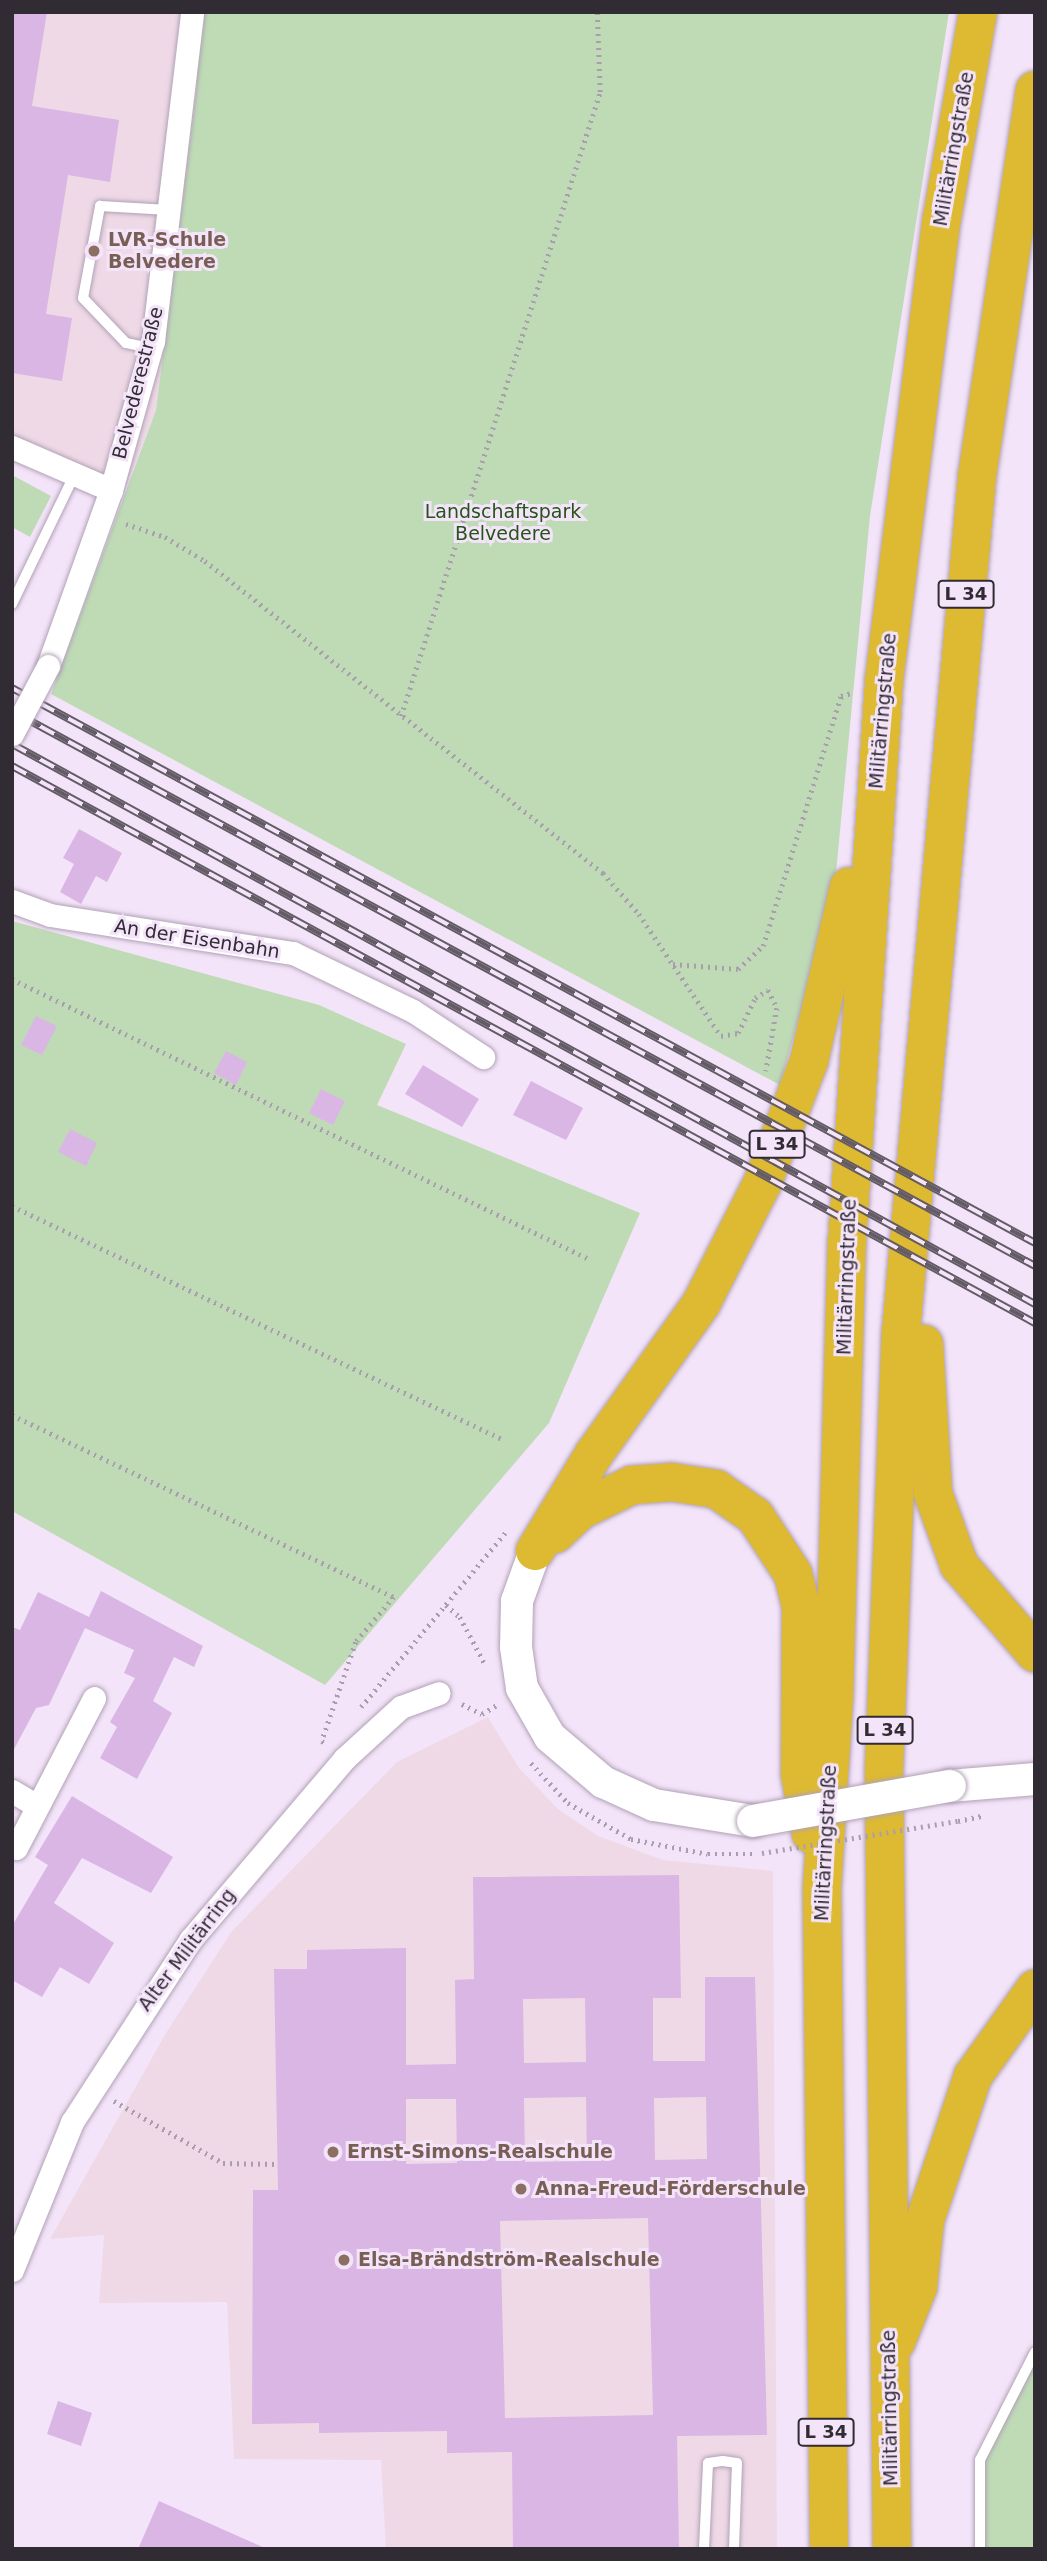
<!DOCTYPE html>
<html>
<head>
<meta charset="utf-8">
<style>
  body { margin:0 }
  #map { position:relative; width:1047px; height:2561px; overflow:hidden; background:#f4e4f9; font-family:"DejaVu Sans",sans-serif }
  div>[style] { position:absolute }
  .education>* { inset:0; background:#efd9e6 }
  .green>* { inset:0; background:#bedbb6 }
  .building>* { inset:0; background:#d9b6e4 }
  .path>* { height:4.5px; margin-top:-2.25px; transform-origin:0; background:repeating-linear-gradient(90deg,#aa9eae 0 2px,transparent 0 7px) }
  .roads { filter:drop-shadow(0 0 2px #b1a2b6) drop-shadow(0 0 2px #b1a2b6) }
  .lane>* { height:10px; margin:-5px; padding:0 5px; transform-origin:5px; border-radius:5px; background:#fff }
  .street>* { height:23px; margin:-11.5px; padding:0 11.5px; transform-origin:11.5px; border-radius:11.5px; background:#fff }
  .secondary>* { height:32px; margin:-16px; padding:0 16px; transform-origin:16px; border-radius:16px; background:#fff }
  .highway>* { height:38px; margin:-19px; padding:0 19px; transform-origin:19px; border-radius:19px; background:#ddba31 }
  .rail>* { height:8px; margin-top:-4px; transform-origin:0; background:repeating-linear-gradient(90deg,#f4e4f9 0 16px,#635b66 0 32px); box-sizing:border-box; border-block:2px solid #635b66 }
  .path-bridge>* { height:4.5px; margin-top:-2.25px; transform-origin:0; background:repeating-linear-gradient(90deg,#aa9eae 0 2px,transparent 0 7px) }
  .bridges { filter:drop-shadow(0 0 2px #b1a2b6) drop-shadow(0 0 2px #b1a2b6) }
  .street-bridge>* { height:23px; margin:-11.5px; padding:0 11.5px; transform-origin:11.5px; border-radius:11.5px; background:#fff }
  .secondary-bridge>* { height:32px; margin:-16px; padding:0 16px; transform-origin:16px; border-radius:16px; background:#fff }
  .dots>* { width:19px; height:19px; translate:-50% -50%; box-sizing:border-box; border:4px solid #f4e4f9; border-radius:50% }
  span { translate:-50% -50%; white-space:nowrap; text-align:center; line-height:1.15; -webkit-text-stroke:6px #f4e4f9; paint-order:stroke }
  .shield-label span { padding:2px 5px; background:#f4e4f9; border:2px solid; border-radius:5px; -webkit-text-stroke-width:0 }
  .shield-label { font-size:18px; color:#312b33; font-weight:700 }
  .street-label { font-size:19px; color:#312b33 }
  .education-label { font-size:19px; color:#785e54; font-weight:700 }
  .left { translate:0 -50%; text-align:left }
  .park-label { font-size:19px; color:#255418 }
  .frame { position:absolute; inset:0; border:14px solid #312b33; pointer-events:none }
</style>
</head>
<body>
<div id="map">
  <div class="education">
    <i style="clip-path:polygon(12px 12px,200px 12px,196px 93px,156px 410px,127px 485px,12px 437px)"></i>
    <i style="clip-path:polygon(488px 1717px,519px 1768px,558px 1809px,598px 1836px,663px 1860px,773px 1871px,777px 2549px,386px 2549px,381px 2460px,234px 2459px,227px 2302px,99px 2303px,104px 2235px,50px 2239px,166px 2033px,232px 1931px,397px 1762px)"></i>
  </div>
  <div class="green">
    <i style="clip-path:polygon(200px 12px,949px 12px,870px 516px,834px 894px,780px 1085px,51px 694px,156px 410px,196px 93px)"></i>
    <i style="clip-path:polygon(12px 475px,51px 496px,30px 537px,12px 527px)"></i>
    <i style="clip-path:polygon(12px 921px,319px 1005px,406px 1044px,377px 1105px,640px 1213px,549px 1423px,325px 1685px,12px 1511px)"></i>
    <i style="clip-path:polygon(1035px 2353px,1035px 2549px,980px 2549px,980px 2460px)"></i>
  </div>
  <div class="building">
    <i style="clip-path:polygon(12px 12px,47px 12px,32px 106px,119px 120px,110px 182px,68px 175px,46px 314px,72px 318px,62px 381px,12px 373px)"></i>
    <i style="clip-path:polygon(79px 829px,122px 853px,107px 882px,96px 876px,81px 904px,60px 892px,74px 864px,63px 858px)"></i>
    <i style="clip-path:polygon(36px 1016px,57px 1026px,42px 1055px,21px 1045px)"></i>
    <i style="clip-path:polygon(226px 1051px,247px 1062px,236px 1085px,214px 1073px)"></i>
    <i style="clip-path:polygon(423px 1065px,479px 1099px,462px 1127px,405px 1094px)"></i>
    <i style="clip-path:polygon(531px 1081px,583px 1108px,566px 1140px,513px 1115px)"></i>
    <i style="clip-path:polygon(321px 1089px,345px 1101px,333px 1125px,309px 1113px)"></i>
    <i style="clip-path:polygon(70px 1129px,97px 1143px,86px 1166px,58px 1152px)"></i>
    <i style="clip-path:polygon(101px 1591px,203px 1646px,194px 1667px,174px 1657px,153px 1701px,172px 1713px,137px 1779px,100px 1758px,117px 1727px,110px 1722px,135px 1678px,124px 1673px,134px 1650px,85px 1628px,49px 1705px,36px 1708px,12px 1753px,12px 1627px,20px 1630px,38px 1592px,89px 1617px)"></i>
    <i style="clip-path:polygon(72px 1796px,173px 1857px,151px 1893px,82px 1858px,54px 1903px,114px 1943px,89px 1984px,60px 1967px,42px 1997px,12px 1980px,12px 1926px,48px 1865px,35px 1857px)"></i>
    <i style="clip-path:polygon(evenodd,679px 1875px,681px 1998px,653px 1998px,653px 2061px,705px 2061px,705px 1977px,755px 1977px,767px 2435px,677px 2436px,679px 2549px,513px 2549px,512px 2452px,447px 2453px,447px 2431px,319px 2433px,319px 2423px,252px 2424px,253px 2190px,278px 2190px,274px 1969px,307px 1969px,307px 1950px,406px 1948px,406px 2065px,456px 2064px,455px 1980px,474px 1979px,473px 1877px,679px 1875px,585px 1998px,586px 2062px,524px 2063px,523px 1999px,585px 1998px,679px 1875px,586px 2097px,587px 2161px,525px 2162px,524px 2098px,586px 2097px,679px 1875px,706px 2097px,707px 2159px,655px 2160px,654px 2098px,706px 2097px,679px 1875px,406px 2099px,456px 2099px,457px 2163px,406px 2164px,406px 2099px,679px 1875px,648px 2218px,653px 2415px,505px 2418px,500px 2221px,648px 2218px)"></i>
    <i style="clip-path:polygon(58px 2401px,92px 2413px,81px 2446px,47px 2434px)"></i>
    <i style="clip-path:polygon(159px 2501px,267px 2549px,138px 2549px)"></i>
  </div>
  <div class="path">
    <i style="left:126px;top:524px;width:41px;rotate:18.4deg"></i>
    <i style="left:165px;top:537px;width:47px;rotate:31deg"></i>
    <i style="left:205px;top:561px;width:506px;rotate:38.09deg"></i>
    <i style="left:603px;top:873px;width:55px;rotate:48.7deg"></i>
    <i style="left:639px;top:914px;width:147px;rotate:56.1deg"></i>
    <i style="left:721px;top:1036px;width:17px;rotate:-10deg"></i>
    <i style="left:738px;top:1033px;width:39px;rotate:-64deg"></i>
    <i style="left:755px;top:998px;width:15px;rotate:-32deg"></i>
    <i style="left:768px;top:990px;width:20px;rotate:63deg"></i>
    <i style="left:777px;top:1008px;width:64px;rotate:99.9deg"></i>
    <i style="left:401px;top:716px;width:655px;rotate:-72.31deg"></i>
    <i style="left:600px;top:92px;width:80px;rotate:-92.1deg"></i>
    <i style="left:673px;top:964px;width:65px;rotate:4.4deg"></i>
    <i style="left:738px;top:969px;width:34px;rotate:-43deg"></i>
    <i style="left:763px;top:946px;width:262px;rotate:-72.7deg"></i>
    <i style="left:841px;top:696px;width:10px;rotate:-17deg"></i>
    <i style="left:12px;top:979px;width:641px;rotate:25.89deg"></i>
    <i style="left:12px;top:1206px;width:545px;rotate:25.44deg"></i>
    <i style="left:12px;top:1415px;width:423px;rotate:25.5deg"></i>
    <i style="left:394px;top:1597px;width:59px;rotate:130.2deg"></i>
    <i style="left:356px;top:1642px;width:105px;rotate:109deg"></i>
    <i style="left:322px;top:1741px;width:5px;rotate:37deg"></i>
    <i style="left:446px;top:1605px;width:18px;rotate:41deg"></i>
    <i style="left:460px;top:1617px;width:55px;rotate:62deg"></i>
    <i style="left:462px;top:1704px;width:22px;rotate:27deg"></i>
    <i style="left:482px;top:1714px;width:17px;rotate:-31deg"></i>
    <i style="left:361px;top:1707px;width:226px;rotate:-50.4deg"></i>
    <i style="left:531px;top:1763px;width:54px;rotate:47.2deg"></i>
    <i style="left:568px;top:1803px;width:73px;rotate:29.7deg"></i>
    <i style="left:631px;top:1839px;width:78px;rotate:11deg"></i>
    <i style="left:708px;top:1854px;width:44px"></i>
    <i style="left:958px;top:1821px;width:25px;rotate:-12deg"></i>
    <i style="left:114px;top:2101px;width:125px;rotate:29.6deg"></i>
    <i style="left:223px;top:2163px;width:53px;rotate:1.1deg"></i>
  </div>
  <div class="roads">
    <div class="lane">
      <i style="left:150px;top:348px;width:25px;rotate:-168deg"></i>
      <i style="left:126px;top:343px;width:62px;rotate:-133.7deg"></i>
      <i style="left:83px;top:298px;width:94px;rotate:-79.5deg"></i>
      <i style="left:100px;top:206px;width:69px;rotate:3.3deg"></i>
      <i style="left:12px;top:604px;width:142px;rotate:-64.2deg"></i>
      <i style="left:704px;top:2549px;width:86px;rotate:-87.3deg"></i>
      <i style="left:708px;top:2463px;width:15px;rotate:-8deg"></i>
      <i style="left:723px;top:2461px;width:14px;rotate:8deg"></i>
      <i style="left:737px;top:2463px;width:86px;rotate:92deg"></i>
      <i style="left:980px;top:2549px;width:89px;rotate:-90deg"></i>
      <i style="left:980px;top:2460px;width:121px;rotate:-63deg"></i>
    </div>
    <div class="street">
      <i style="left:12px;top:447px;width:108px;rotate:23.5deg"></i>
      <i style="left:48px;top:666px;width:187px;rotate:-70.3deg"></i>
      <i style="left:111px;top:490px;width:155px;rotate:-74.3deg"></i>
      <i style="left:153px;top:341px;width:331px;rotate:-83.2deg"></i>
      <i style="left:12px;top:901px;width:40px;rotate:20.2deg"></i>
      <i style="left:50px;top:915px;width:246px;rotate:8.9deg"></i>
      <i style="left:293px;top:953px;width:133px;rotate:25.8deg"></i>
      <i style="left:413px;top:1011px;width:84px;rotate:33.3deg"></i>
      <i style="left:12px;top:1791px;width:29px;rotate:31deg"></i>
      <i style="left:16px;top:1848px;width:169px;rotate:-62.5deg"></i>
      <i style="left:12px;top:2270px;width:160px;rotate:-67.9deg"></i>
      <i style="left:72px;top:2122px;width:218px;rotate:-57deg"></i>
      <i style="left:191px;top:1939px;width:236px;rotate:-49.6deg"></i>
      <i style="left:344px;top:1759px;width:77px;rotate:-42.4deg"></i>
      <i style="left:401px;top:1707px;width:40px;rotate:-20.2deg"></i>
    </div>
    <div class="secondary">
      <i style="left:535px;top:1551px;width:53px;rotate:109.8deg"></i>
      <i style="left:517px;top:1601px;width:46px;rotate:91.2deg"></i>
      <i style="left:516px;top:1647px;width:41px;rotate:81.7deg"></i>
      <i style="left:522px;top:1688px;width:56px;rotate:60.3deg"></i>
      <i style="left:550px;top:1737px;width:70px;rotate:40.3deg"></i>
      <i style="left:603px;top:1782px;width:56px;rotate:24.3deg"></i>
      <i style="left:654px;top:1805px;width:100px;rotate:9.2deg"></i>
      <i style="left:950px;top:1786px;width:85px;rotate:-4.7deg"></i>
    </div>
    <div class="highway">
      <i style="left:924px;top:1344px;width:149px;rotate:86.5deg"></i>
      <i style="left:933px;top:1493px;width:77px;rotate:70.1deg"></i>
      <i style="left:959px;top:1565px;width:116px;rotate:49.2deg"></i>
      <i style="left:555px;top:1534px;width:35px;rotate:-43deg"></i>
      <i style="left:581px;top:1510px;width:57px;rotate:-26.1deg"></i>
      <i style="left:632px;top:1485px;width:39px;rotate:-4deg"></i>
      <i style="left:671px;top:1482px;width:46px;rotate:8.8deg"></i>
      <i style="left:716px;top:1489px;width:47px;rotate:34.7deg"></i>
      <i style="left:755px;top:1516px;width:69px;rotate:56.8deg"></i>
      <i style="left:793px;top:1574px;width:33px;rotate:76deg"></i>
      <i style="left:801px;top:1606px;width:168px;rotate:90.3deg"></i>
      <i style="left:800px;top:1774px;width:61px;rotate:79.6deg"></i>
      <i style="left:535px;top:1551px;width:114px;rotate:-58.7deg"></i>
      <i style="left:594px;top:1454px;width:184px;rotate:-54.5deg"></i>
      <i style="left:701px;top:1304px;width:135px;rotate:-63.1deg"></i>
      <i style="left:762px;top:1184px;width:132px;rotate:-69.1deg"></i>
      <i style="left:809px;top:1061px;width:179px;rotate:-77.1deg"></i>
      <i style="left:896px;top:2342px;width:59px;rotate:-68.2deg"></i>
      <i style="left:918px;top:2287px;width:67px;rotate:-84deg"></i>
      <i style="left:925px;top:2220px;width:152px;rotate:-71.6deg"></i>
      <i style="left:973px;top:2076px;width:107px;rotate:-54.5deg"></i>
      <i style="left:829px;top:2549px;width:661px;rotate:-90.61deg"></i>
      <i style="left:822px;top:1888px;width:190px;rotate:-86.4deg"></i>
      <i style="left:834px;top:1698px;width:455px;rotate:-88.4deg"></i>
      <i style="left:847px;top:1243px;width:563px;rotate:-86.23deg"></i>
      <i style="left:884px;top:681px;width:467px;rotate:-82.9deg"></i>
      <i style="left:942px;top:218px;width:209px;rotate:-80.1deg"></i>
      <i style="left:892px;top:2549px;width:780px;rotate:-90.59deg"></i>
      <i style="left:884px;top:1769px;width:437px;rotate:-87.8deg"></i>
      <i style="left:901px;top:1332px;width:858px;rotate:-84.92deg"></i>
      <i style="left:977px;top:477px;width:391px;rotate:-81.5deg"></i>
    </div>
  </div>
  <div class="rail">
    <i style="left:12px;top:688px;width:1164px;rotate:28.48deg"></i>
    <i style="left:12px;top:711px;width:1164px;rotate:28.48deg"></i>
    <i style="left:12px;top:744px;width:1166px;rotate:28.7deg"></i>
    <i style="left:12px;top:766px;width:1165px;rotate:28.57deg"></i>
  </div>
  <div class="path-bridge">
    <i style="left:762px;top:1853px;width:199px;rotate:-9.3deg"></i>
  </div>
  <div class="bridges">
    <div class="street-bridge">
      <i style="left:12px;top:734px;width:77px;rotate:-62.1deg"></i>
    </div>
    <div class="secondary-bridge">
      <i style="left:753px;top:1821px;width:200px;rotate:-10.1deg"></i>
    </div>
  </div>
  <div class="dots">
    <i style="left:94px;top:251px;background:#8d6e63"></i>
    <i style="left:333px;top:2152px;background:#8d6e63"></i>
    <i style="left:521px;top:2189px;background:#8d6e63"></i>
    <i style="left:344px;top:2260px;background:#8d6e63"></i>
  </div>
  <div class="shield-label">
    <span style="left:966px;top:594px">L 34</span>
    <span style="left:777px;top:1144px">L 34</span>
    <span style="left:885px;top:1730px">L 34</span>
    <span style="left:826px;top:2432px">L 34</span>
  </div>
  <div class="street-label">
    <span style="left:954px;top:149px;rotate:-80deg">Militärringstraße</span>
    <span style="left:138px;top:383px;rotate:-76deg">Belvederestraße</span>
    <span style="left:883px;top:711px;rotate:-85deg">Militärringstraße</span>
    <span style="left:197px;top:939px;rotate:9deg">An der Eisenbahn</span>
    <span style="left:847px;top:1277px;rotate:-88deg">Militärringstraße</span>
    <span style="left:826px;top:1843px;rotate:-87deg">Militärringstraße</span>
    <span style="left:187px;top:1950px;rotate:-53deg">Alter Militärring</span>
    <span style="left:890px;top:2408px;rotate:-91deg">Militärringstraße</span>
  </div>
  <div class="education-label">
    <span class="left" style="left:108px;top:251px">LVR-Schule<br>Belvedere</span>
    <span class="left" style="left:347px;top:2152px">Ernst-Simons-Realschule</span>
    <span class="left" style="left:535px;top:2189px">Anna-Freud-Förderschule</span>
    <span class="left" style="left:358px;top:2260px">Elsa-Brändström-Realschule</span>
  </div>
  <div class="park-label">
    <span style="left:503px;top:523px">Landschaftspark<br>Belvedere</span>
  </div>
  <div class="frame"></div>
</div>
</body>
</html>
